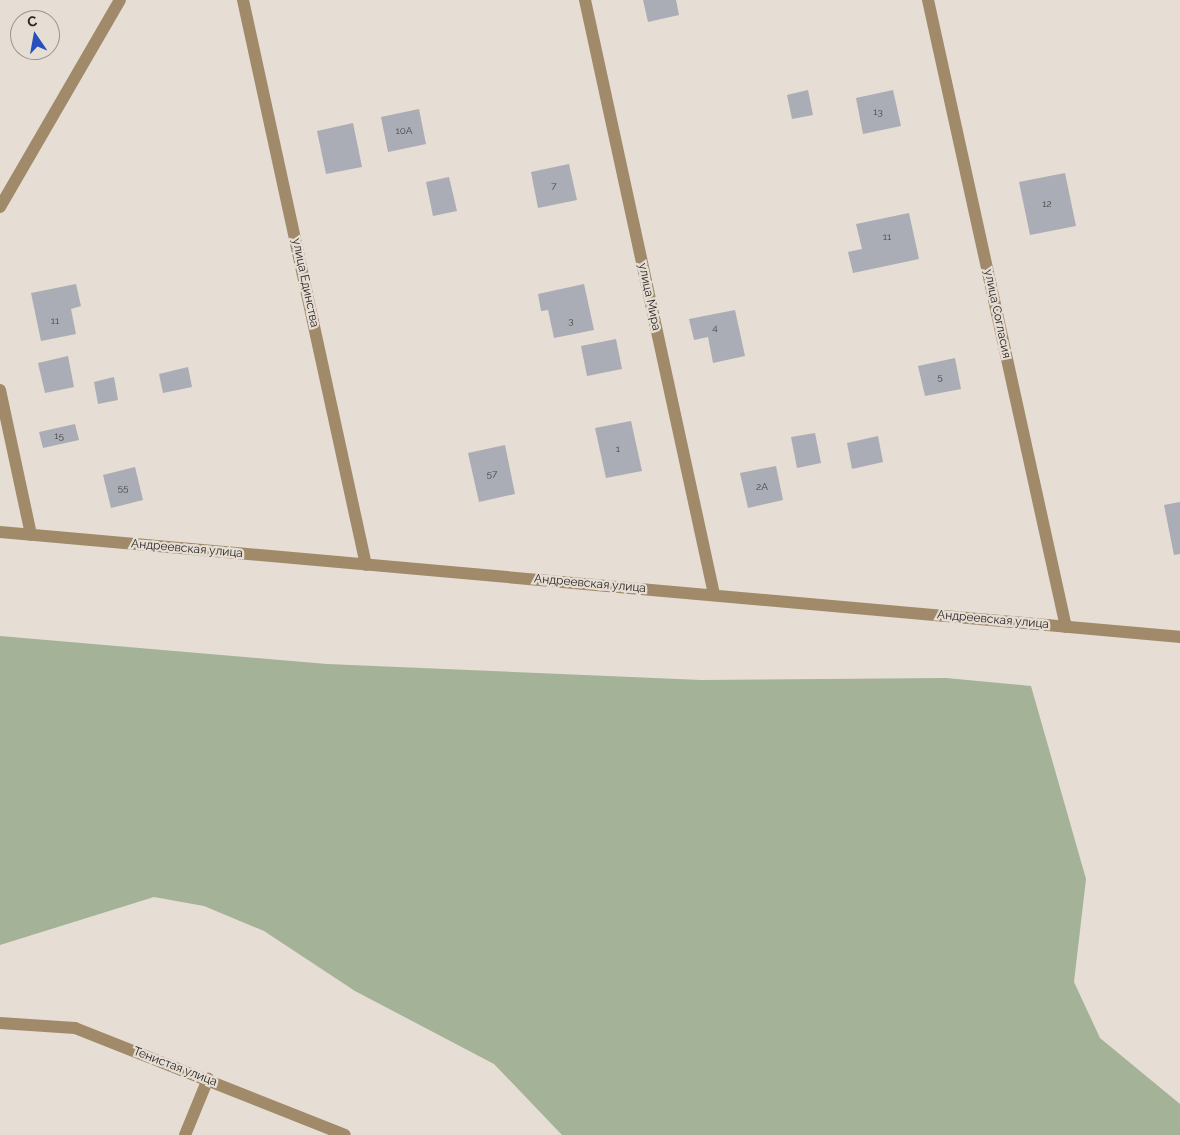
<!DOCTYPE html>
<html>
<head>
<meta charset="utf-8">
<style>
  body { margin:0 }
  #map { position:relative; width:1180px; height:1135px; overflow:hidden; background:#e6ddd4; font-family:Raleway,sans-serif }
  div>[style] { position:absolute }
  .green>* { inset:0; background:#a4b297 }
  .building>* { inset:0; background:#aaacb6 }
  .minor>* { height:12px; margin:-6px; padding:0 6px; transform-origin:6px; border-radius:6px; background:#a08a6a }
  span { translate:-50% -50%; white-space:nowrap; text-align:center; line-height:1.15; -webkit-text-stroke:4.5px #e6ddd4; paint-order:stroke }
  .number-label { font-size:10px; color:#4a4848 }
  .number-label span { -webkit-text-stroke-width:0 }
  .street-label { font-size:12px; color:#2a2623 }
  .north { position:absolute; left:10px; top:10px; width:50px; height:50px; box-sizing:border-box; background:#e6ddd4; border:1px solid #9b948d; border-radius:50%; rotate:348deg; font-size:14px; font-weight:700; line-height:20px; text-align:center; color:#2a2623 }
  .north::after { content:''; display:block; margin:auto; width:18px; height:22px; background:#274fbd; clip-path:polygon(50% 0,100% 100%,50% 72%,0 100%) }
</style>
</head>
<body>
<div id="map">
  <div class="green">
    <i style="clip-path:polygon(0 636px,327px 664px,701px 680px,946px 678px,1031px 686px,1086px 879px,1074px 982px,1100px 1038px,1180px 1104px,1180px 1135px,562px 1135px,494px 1064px,355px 991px,264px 931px,204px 906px,154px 897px,0 945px)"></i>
  </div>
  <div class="building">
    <i style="clip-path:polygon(643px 0,676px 0,679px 15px,648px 22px)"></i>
    <i style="clip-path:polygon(808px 90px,813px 115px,792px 119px,787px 95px)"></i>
    <i style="clip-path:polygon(893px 90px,901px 126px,863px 134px,856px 98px)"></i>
    <i style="clip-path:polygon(419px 109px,426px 144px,388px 152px,381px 117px)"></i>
    <i style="clip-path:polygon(353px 123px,362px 167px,326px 174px,317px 131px)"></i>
    <i style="clip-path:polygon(569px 164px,577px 200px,538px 208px,531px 172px)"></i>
    <i style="clip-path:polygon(1065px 173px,1076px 226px,1030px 235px,1019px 182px)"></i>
    <i style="clip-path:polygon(449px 177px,457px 211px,433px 216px,426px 182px)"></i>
    <i style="clip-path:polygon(909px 213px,919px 259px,853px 273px,848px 252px,862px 249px,856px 224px)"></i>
    <i style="clip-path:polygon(76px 284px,81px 306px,71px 309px,76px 334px,41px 341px,31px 293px)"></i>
    <i style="clip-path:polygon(584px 284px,594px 330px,554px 338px,548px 310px,541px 311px,538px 294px)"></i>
    <i style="clip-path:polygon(735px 310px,745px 356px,713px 363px,708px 337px,694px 340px,689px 319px)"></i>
    <i style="clip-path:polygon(616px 339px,622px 369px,587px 376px,581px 346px)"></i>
    <i style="clip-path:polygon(68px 356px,74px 387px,45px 393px,38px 363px)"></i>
    <i style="clip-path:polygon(955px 358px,961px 389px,925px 396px,918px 366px)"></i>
    <i style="clip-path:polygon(188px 367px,192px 387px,163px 393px,159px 374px)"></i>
    <i style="clip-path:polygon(114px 377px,118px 400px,98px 404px,94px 382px)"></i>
    <i style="clip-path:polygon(631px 421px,642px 471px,606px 478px,595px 428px)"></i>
    <i style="clip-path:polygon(75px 424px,79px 440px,43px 448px,39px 432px)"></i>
    <i style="clip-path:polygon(815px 433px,821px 463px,797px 468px,791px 437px)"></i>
    <i style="clip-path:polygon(878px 436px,883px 462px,852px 469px,847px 443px)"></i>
    <i style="clip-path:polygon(505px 445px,515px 494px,479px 502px,468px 453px)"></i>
    <i style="clip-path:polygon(776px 466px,783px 500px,748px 508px,740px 473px)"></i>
    <i style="clip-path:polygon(135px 467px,143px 500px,111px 508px,103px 475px)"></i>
    <i style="clip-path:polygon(1180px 502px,1180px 554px,1174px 555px,1164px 505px)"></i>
  </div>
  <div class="minor">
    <i style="left:243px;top:0;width:578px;rotate:77.72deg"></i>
    <i style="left:585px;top:0;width:608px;rotate:77.75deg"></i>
    <i style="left:928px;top:0;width:642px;rotate:77.59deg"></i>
    <i style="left:0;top:207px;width:239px;rotate:-59.9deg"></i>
    <i style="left:0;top:390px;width:148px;rotate:77.9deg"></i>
    <i style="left:0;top:532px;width:1185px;rotate:5.08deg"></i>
    <i style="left:0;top:1023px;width:75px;rotate:3.8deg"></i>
    <i style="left:75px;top:1028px;width:290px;rotate:21.6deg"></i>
    <i style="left:185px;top:1135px;width:61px;rotate:-67.7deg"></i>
  </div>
  <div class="number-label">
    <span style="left:878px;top:112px">13</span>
    <span style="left:404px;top:131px">10А</span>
    <span style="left:554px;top:186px">7</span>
    <span style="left:1047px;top:204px">12</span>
    <span style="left:887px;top:237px">11</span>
    <span style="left:55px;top:321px">11</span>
    <span style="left:571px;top:321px">3</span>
    <span style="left:715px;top:328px">4</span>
    <span style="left:940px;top:377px">5</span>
    <span style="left:59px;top:436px">15</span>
    <span style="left:618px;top:449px">1</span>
    <span style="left:492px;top:474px">57</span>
    <span style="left:762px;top:487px">2А</span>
    <span style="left:123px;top:488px">55</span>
  </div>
  <div class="street-label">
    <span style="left:305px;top:283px;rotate:78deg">улица Единства</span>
    <span style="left:649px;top:297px;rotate:78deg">улица Мира</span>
    <span style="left:997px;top:314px;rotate:78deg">улица Согласия</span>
    <span style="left:187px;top:549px;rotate:5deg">Андреевская улица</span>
    <span style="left:590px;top:584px;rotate:5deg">Андреевская улица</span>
    <span style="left:993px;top:620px;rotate:5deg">Андреевская улица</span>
    <span style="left:175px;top:1067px;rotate:21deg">Тенистая улица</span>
  </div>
  <div class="north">С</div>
</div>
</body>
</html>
